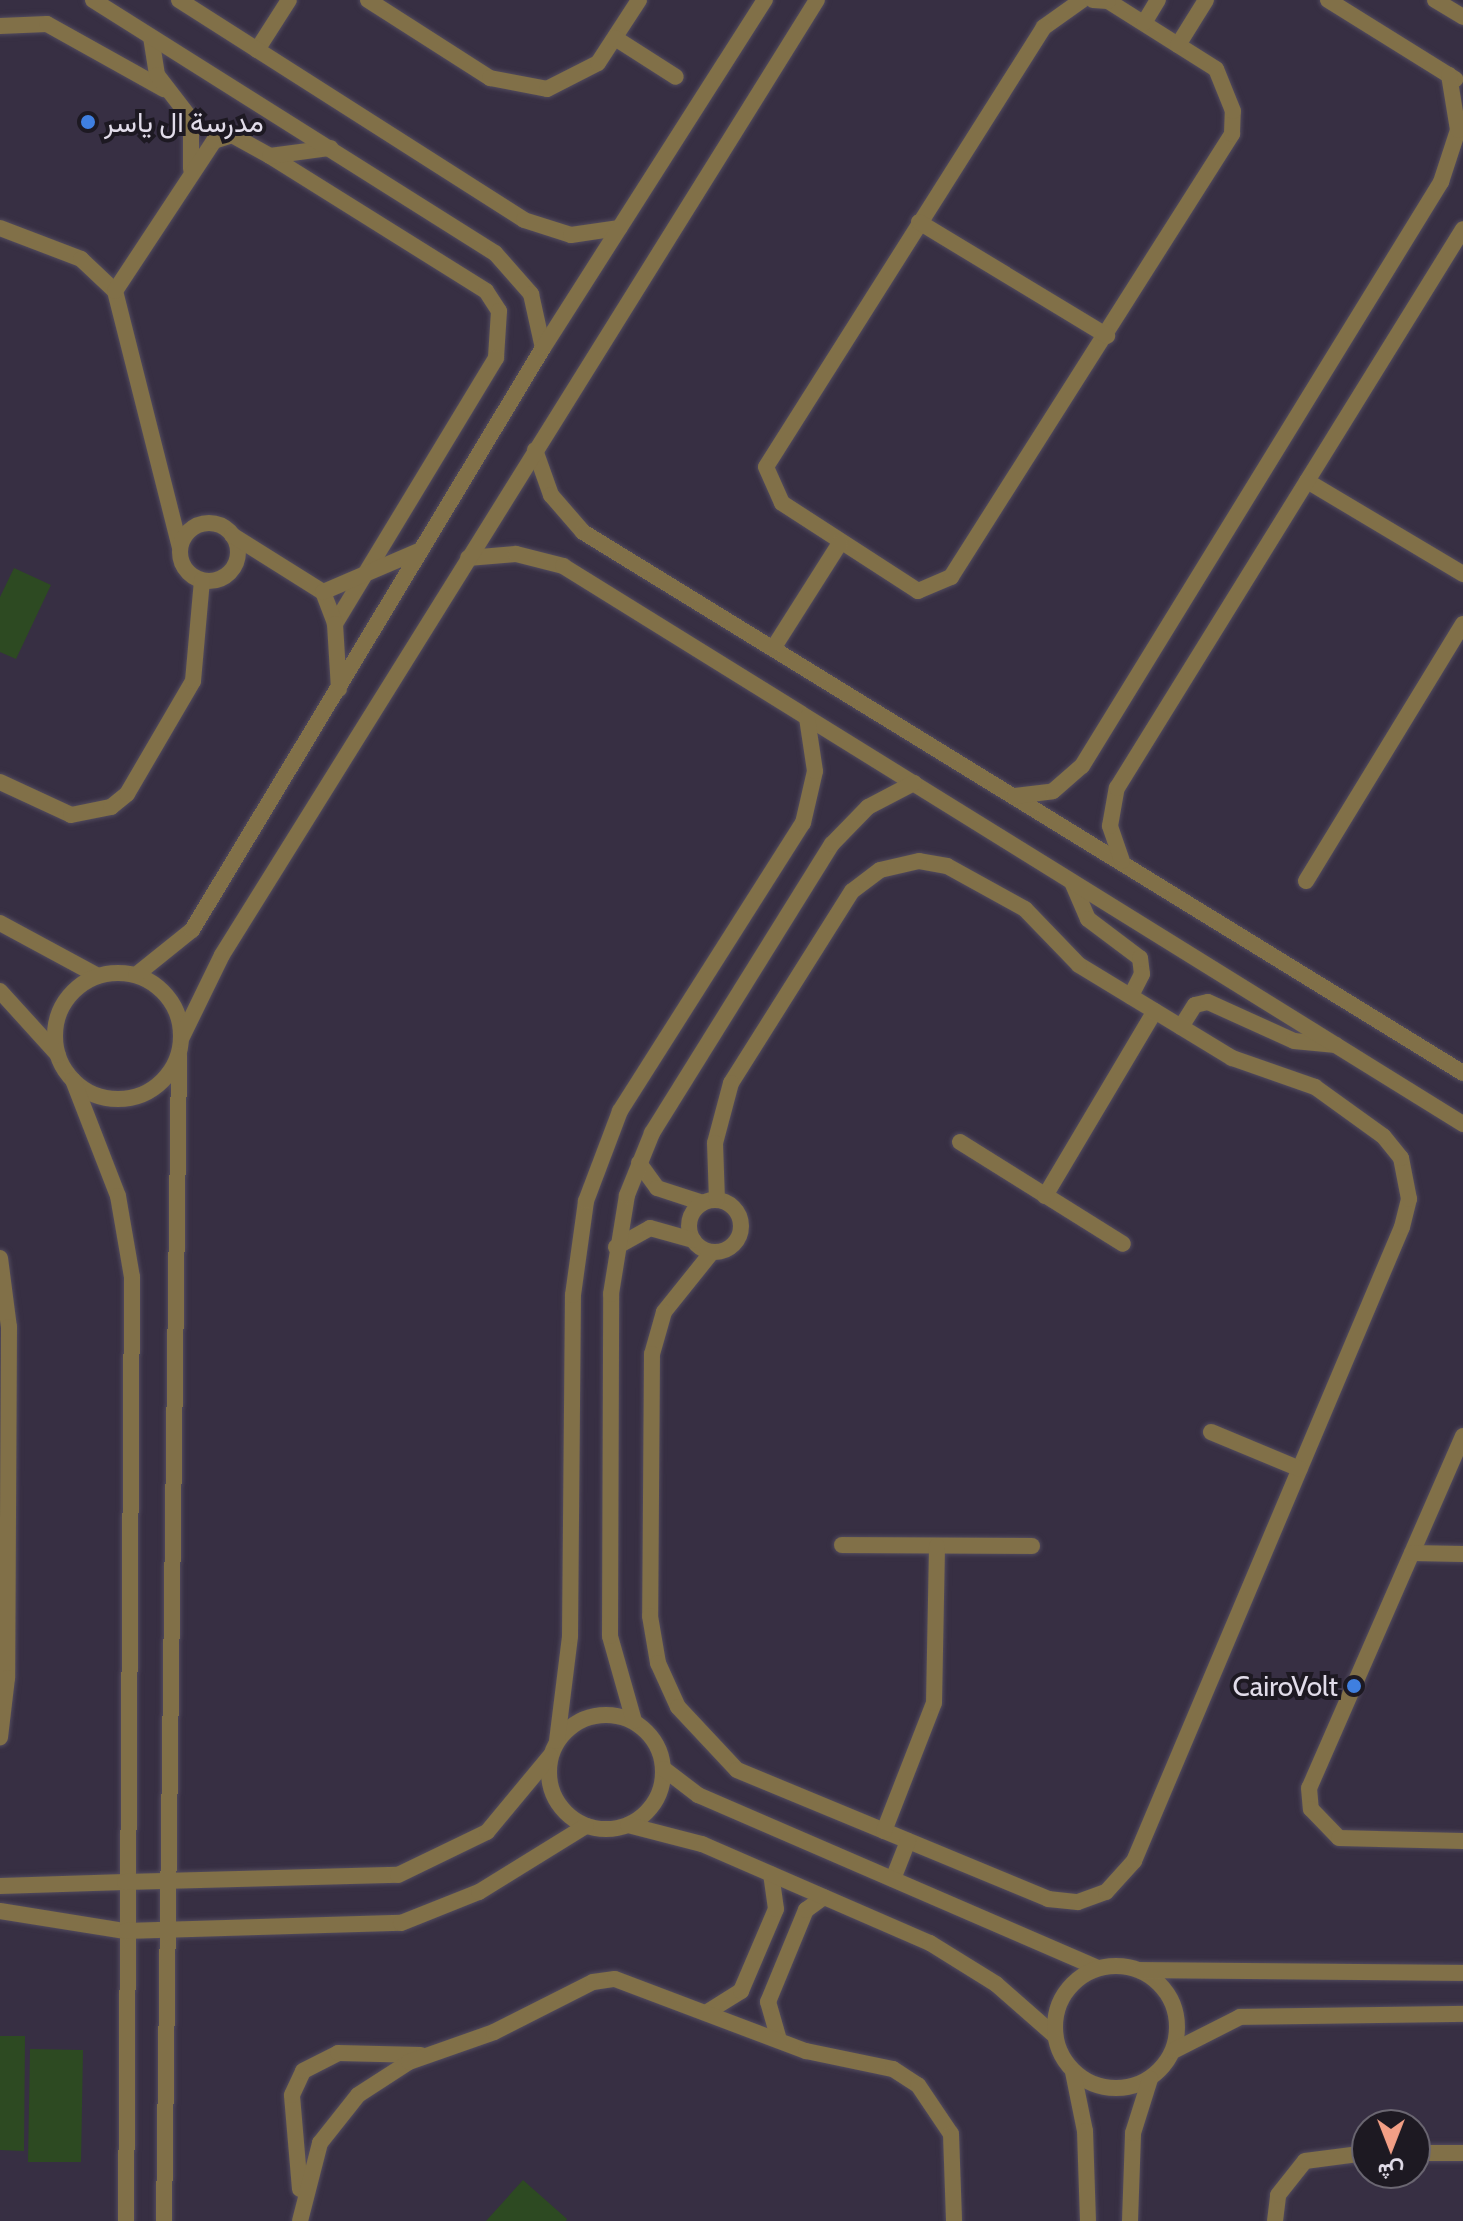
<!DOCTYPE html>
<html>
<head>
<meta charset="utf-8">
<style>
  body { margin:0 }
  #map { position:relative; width:1463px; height:2221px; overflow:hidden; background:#372f43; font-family:Cabin,Vazirmatn,sans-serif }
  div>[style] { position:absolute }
  .green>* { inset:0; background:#2d4a22 }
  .roads { filter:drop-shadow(0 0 2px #524b5e) drop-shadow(0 0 2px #524b5e) }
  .minor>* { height:16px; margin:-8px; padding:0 8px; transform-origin:8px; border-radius:8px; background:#817048 }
  .minor>.ring { margin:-8px; padding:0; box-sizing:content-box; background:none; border:16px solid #817048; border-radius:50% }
  .tertiary>* { height:16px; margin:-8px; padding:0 8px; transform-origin:8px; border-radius:8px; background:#817048 }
  .tertiary>.ring { margin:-8px; padding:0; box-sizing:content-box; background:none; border:16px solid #817048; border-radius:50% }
  .dots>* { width:22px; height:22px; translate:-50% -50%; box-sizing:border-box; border:4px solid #1d1922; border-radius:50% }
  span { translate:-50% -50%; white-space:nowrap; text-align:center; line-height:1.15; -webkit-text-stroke:8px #1d1922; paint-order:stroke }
  .poi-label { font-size:28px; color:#e1dce9 }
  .left { translate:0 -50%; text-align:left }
  .right { translate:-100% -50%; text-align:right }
  .north { position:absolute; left:1351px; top:2109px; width:80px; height:80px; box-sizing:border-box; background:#1d1922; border:2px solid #6b6772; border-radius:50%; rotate:180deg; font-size:22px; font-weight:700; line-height:32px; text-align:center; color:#e1dce9 }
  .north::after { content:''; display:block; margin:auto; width:28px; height:36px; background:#f39f86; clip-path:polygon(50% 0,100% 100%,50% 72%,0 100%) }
</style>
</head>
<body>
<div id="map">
  <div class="green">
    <i style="clip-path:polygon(14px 568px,51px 585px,16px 659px,0 652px,0 597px)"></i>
    <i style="clip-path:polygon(0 2036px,25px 2036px,24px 2151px,0 2150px)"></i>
    <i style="clip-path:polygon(30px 2049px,83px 2050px,81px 2162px,28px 2162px)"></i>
    <i style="clip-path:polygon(523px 2180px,567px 2219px,566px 2221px,486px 2221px)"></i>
  </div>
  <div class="roads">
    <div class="minor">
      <i style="left:368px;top:0;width:145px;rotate:32.6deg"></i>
      <i style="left:490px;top:78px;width:58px;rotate:10.9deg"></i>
      <i style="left:547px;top:89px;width:57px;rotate:-27deg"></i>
      <i style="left:598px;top:63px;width:75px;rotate:-56.9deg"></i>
      <i style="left:1082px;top:0;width:47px;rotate:144.6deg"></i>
      <i style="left:1044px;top:27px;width:520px;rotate:122.29deg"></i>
      <i style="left:766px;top:467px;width:39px;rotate:66deg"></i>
      <i style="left:782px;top:503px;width:162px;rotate:32.9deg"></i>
      <i style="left:918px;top:591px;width:36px;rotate:-23deg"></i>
      <i style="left:951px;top:577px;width:525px;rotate:-57.61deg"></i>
      <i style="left:1232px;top:134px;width:23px;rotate:-88deg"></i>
      <i style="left:1233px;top:111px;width:45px;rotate:-112deg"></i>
      <i style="left:1216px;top:69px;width:128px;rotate:-147.8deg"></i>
      <i style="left:1108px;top:1px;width:15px;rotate:-176deg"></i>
      <i style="left:1144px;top:23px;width:27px;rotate:-59deg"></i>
      <i style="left:0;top:26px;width:47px;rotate:-2.4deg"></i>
      <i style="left:47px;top:24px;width:134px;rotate:29.1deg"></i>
      <i style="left:151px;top:37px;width:38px;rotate:81deg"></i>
      <i style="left:157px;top:75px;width:56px;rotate:52.3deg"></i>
      <i style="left:191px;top:119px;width:50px;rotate:90deg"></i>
      <i style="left:615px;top:38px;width:72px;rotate:32.6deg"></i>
      <i style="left:1178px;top:45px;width:53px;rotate:-58.1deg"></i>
      <i style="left:257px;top:50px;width:59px;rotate:-57.4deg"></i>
      <i style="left:270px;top:156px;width:255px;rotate:32deg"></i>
      <i style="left:486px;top:291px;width:24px;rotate:57deg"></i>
      <i style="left:499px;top:311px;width:47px;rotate:93.7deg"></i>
      <i style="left:496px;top:358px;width:311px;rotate:121.2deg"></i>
      <i style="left:919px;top:222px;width:220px;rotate:31.2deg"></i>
      <i style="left:0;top:228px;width:87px;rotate:20.9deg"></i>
      <i style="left:81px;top:259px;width:47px;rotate:43.3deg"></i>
      <i style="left:115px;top:291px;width:265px;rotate:75.8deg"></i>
      <i style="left:115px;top:291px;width:180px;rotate:-56.6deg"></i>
      <i style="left:214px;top:141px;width:19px;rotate:-18deg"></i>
      <i style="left:232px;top:135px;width:43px;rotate:28.9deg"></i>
      <i style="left:270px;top:156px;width:61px;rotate:-7.6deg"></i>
      <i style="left:1307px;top:481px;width:182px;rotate:30.8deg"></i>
      <i class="ring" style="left:180px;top:523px;width:42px;height:42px"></i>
      <i style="left:232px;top:535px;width:107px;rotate:32.1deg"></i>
      <i style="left:323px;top:592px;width:34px;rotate:69deg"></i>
      <i style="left:335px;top:624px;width:65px;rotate:86.5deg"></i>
      <i style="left:323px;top:592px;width:107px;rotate:-23.2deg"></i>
      <i style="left:774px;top:647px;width:123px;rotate:-57.6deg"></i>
      <i style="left:0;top:782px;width:78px;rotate:24.9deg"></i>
      <i style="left:71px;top:815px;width:41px;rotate:-11.3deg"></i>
      <i style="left:111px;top:807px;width:21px;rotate:-39deg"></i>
      <i style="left:127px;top:794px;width:131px;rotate:-59.7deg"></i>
      <i style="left:193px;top:681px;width:101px;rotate:-84.9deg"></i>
      <i style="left:1306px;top:881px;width:301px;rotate:-58.6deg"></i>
      <i style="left:1072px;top:882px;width:40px;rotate:66.6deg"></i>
      <i style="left:1088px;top:919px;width:65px;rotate:36.9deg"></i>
      <i style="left:1140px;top:958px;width:16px;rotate:83deg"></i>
      <i style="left:1142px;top:974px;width:25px;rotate:117deg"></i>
      <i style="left:1181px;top:1027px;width:26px;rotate:-58deg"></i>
      <i style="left:1195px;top:1005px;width:13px;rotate:-13deg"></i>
      <i style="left:1208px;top:1002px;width:94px;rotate:24.4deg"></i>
      <i style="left:1294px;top:1041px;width:42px;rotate:5.4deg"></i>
      <i style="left:960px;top:1142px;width:192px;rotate:32deg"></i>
      <i style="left:639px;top:1163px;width:31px;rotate:54deg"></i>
      <i style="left:657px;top:1188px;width:48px;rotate:18.1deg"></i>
      <i style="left:1045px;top:1196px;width:215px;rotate:-59.3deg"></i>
      <i class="ring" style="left:689px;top:1200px;width:36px;height:36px"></i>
      <i style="left:616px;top:1247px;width:39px;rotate:-29deg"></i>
      <i style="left:650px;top:1228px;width:45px;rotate:15.6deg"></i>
      <i style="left:712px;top:1252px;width:77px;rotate:128.7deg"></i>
      <i style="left:664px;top:1312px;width:44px;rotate:105.9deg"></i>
      <i style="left:652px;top:1354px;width:262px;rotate:90.4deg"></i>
      <i style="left:650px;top:1616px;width:48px;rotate:80.3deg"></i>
      <i style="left:658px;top:1663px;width:48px;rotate:65.6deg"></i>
      <i style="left:678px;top:1707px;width:86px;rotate:46.9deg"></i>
      <i style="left:737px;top:1770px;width:337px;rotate:22.5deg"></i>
      <i style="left:1048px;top:1899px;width:30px;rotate:6deg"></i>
      <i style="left:1078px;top:1902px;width:30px;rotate:-20deg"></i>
      <i style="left:1106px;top:1892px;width:42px;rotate:-47.9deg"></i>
      <i style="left:1134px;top:1861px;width:688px;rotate:-67.09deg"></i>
      <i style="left:1402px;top:1227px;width:29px;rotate:-76deg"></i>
      <i style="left:1409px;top:1199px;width:42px;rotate:-101deg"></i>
      <i style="left:1401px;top:1158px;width:28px;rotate:-129deg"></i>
      <i style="left:1383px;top:1136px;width:84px;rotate:-144.2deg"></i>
      <i style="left:1315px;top:1087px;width:88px;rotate:-160.7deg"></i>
      <i style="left:1232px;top:1058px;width:179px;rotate:-148.7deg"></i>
      <i style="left:1079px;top:965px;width:78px;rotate:-134deg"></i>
      <i style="left:1025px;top:909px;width:89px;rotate:-151.1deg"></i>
      <i style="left:947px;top:866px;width:28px;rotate:-170deg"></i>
      <i style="left:919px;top:861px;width:40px;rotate:167deg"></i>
      <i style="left:880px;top:870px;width:35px;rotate:143deg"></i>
      <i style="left:852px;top:891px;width:227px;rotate:122.2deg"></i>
      <i style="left:731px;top:1083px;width:62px;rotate:104.9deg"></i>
      <i style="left:715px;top:1143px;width:56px;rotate:88deg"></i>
      <i style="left:0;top:1258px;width:70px;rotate:82.6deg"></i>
      <i style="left:9px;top:1327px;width:351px;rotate:90.3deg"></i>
      <i style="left:7px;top:1678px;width:60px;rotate:96.7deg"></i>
      <i style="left:1211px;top:1432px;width:96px;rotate:22.6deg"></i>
      <i style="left:1463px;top:1436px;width:384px;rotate:113.6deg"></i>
      <i style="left:1309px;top:1788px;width:21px;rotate:85deg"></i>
      <i style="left:1311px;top:1809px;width:40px;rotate:46deg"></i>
      <i style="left:1339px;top:1838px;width:124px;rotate:1.4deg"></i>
      <i style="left:842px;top:1545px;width:190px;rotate:0.3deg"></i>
      <i style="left:1412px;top:1553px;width:51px;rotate:1.1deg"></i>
      <i style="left:884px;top:1831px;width:137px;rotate:-68.7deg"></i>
      <i style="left:934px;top:1703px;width:157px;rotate:-88.9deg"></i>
      <i style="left:893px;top:1879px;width:41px;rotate:-68.5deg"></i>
      <i style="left:0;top:1886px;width:125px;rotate:-1.8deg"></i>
      <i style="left:0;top:1911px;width:127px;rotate:9.1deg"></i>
      <i style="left:709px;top:2011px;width:38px;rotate:-32deg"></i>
      <i style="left:741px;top:1991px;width:89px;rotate:-66.9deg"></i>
      <i style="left:776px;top:1909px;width:35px;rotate:-98deg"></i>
      <i style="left:779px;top:2040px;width:40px;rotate:-106deg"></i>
      <i style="left:768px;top:2002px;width:100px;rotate:-67.6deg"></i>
      <i style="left:806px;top:1910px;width:22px;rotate:-36deg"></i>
      <i style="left:1415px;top:2153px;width:48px"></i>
      <i style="left:300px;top:2189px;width:94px;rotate:-94.9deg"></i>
      <i style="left:292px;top:2095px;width:26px;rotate:-65deg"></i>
      <i style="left:303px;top:2071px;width:39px;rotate:-27deg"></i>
      <i style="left:338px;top:2053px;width:83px;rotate:1.4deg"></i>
      <i style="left:300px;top:2221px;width:81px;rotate:-75.6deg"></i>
      <i style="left:320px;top:2143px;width:61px;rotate:-51.6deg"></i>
      <i style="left:358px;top:2095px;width:61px;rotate:-32.9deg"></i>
      <i style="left:409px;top:2062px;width:90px;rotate:-19.4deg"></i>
      <i style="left:494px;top:2032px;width:111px;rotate:-26.8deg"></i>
      <i style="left:593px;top:1982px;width:22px;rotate:-8deg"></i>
      <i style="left:615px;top:1979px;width:204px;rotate:20.7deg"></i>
      <i style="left:806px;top:2051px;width:89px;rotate:11.7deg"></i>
      <i style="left:893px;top:2069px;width:30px;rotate:33deg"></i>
      <i style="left:918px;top:2085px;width:59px;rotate:56deg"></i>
      <i style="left:951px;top:2134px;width:87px;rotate:88deg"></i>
      <i style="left:1275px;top:2221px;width:26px;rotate:-83deg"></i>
      <i style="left:1278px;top:2195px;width:43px;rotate:-51.5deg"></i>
      <i style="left:1305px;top:2161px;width:63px;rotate:-7.4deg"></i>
    </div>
    <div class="tertiary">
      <i style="left:93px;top:0;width:475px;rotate:32.2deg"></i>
      <i style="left:495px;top:253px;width:55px;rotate:48.7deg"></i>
      <i style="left:531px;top:294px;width:55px;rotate:77.5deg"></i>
      <i style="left:179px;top:0;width:409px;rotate:32.5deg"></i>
      <i style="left:524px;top:220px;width:49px;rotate:17.7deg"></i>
      <i style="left:571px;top:235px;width:49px;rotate:-8.3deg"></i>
      <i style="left:1328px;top:0;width:150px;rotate:31.9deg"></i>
      <i style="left:1435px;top:0;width:33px;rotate:31deg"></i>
      <i style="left:535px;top:450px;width:48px;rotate:70.4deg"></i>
      <i style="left:551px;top:495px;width:49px;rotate:49.1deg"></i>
      <i style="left:583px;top:532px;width:1033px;rotate:31.58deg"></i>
      <i style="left:468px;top:558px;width:48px;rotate:-4.8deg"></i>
      <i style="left:516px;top:554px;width:49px;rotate:14.3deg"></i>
      <i style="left:563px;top:566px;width:1059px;rotate:31.8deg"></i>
      <i style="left:1015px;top:796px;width:38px;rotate:-7deg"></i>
      <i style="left:1053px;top:791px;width:38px;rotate:-41deg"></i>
      <i style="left:1082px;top:766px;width:686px;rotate:-58.42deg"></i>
      <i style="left:1441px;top:182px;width:55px;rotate:-71.9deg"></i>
      <i style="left:1458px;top:130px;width:56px;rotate:-99.3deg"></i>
      <i style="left:1122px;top:861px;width:37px;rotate:-109deg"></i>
      <i style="left:1110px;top:826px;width:39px;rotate:-80deg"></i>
      <i style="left:1117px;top:788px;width:657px;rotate:-58.24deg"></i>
      <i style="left:0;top:923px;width:111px;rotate:28.4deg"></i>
      <i class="ring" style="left:55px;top:973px;width:110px;height:110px"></i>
      <i style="left:136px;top:975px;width:72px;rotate:-38.8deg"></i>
      <i style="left:192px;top:930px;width:680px;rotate:-58.91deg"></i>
      <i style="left:543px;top:348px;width:413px;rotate:-57.5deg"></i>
      <i style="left:0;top:991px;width:86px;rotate:47.8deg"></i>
      <i style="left:182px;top:1037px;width:91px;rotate:-64deg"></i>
      <i style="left:222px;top:955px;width:1125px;rotate:-58.08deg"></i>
      <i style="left:73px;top:1080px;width:124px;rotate:68.8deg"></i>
      <i style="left:118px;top:1196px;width:82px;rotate:80.2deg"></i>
      <i style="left:132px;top:1277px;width:944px;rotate:90.36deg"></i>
      <i class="ring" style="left:549px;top:1715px;width:98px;height:98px"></i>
      <i style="left:634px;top:1721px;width:88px;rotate:-105.8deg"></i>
      <i style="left:610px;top:1636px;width:342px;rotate:-89.8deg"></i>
      <i style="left:611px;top:1294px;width:100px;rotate:-80.8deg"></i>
      <i style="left:627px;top:1195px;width:67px;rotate:-68deg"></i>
      <i style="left:652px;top:1133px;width:340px;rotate:-58.1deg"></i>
      <i style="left:832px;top:844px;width:52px;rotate:-45.8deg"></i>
      <i style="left:868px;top:807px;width:52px;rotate:-27.6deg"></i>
      <i style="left:557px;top:1741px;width:106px;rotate:-82.9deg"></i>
      <i style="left:570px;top:1636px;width:341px;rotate:-89.5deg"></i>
      <i style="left:573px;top:1295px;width:95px;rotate:-82.1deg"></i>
      <i style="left:586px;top:1201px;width:96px;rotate:-69.3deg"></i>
      <i style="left:620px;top:1111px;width:341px;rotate:-57.6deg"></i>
      <i style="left:803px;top:823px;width:53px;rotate:-77deg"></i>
      <i style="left:815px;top:771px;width:54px;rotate:-98.6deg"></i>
      <i style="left:664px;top:1769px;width:43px;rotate:37.4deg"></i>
      <i style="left:698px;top:1795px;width:436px;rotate:23.4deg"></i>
      <i style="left:628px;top:1825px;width:76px;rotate:14.4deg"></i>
      <i style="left:702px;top:1844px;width:249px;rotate:23.5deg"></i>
      <i style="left:930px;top:1943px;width:78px;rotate:31.8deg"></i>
      <i style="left:996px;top:1984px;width:77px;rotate:41.3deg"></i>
      <i style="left:125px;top:1882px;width:273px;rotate:-1.5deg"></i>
      <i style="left:398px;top:1875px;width:99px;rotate:-25.8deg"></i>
      <i style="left:487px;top:1832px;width:99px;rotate:-50.3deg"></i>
      <i style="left:125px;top:1931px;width:276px;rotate:-1.7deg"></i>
      <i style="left:401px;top:1923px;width:84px;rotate:-21.7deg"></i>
      <i style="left:479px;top:1892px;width:126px;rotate:-31.7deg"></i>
      <i class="ring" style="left:1055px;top:1966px;width:106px;height:106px"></i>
      <i style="left:1141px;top:1970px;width:322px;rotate:0.5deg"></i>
      <i style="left:1173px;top:2051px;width:75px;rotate:-26.9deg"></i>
      <i style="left:1240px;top:2017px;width:223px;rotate:-0.8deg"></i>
      <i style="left:1073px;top:2072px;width:60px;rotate:78.5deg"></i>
      <i style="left:1085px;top:2131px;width:90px;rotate:88.1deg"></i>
      <i style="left:164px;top:2221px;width:1166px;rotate:-89.26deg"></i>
      <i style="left:1130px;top:2221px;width:88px;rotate:-88deg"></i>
      <i style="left:1133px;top:2133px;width:57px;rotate:-72.5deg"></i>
    </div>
  </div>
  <div class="dots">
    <i style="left:88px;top:122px;background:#3f7fe0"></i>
    <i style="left:1354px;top:1686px;background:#3f7fe0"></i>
  </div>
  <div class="poi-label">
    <span class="left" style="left:104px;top:122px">مدرسة ال ياسر</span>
    <span class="right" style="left:1338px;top:1686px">CairoVolt</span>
  </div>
  <div class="north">ش</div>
</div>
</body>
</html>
